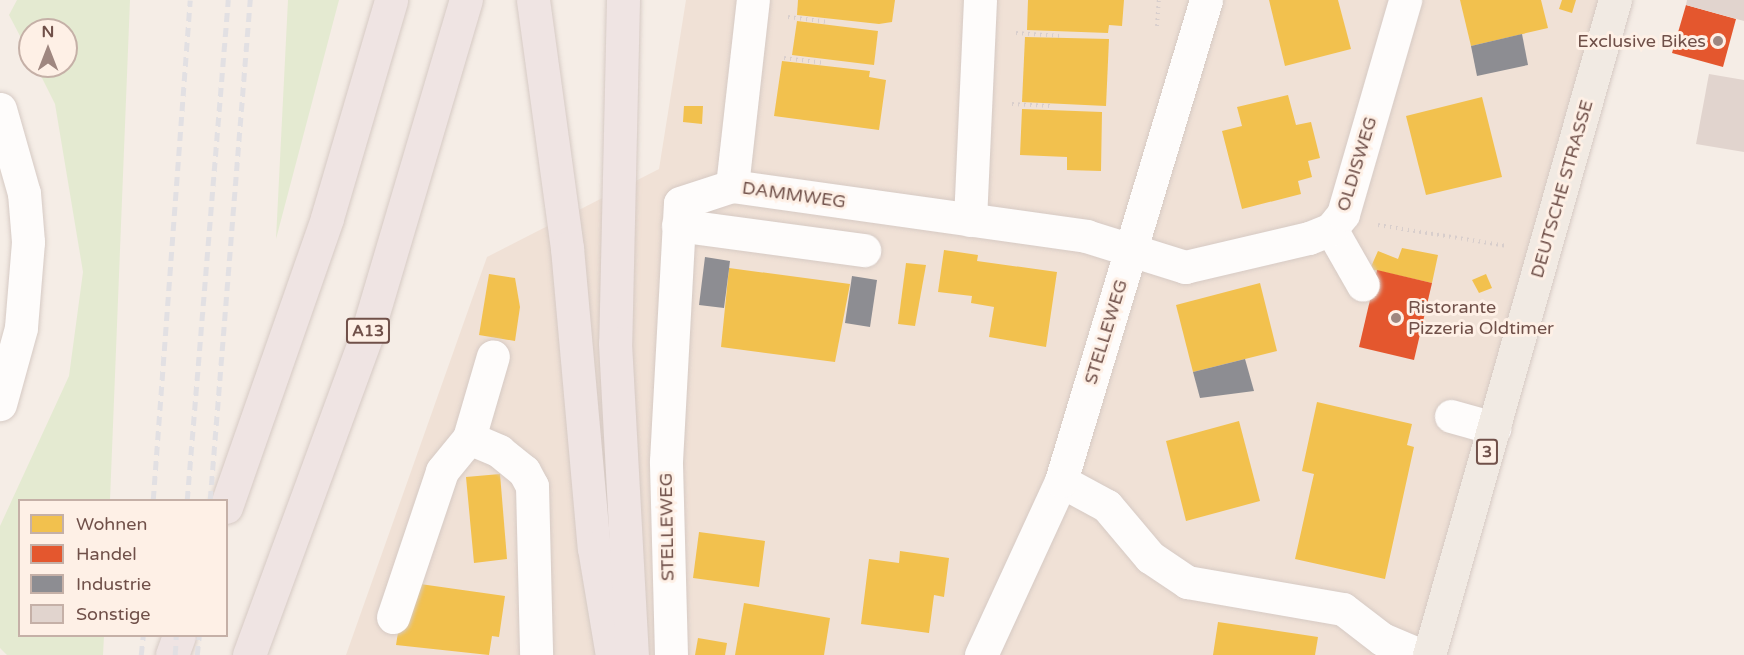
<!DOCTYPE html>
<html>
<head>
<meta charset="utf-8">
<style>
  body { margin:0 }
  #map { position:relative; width:1744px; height:655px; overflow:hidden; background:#f5ede6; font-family:"Varela Round",sans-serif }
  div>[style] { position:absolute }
  .residential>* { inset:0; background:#f0e1d6 }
  .green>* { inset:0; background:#e4ead1 }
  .homes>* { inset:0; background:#f2c14e }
  .shops>* { inset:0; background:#e4572e }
  .industry>* { inset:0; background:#8d8d92 }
  .building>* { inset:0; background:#e1d4ce }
  .path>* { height:4px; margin-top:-2px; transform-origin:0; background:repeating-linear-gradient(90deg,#d8cecc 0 1.5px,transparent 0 6px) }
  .roads { filter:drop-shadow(0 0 2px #d6cac4) drop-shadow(0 0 2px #d6cac4) }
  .minor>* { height:33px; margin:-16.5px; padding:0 16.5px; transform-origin:16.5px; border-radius:16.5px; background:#fefcfb }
  .major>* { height:33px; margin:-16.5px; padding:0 16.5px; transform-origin:16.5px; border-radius:16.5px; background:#f1eae3 }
  .highway>* { height:33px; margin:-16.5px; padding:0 16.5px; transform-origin:16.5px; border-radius:16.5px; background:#efe4e3 }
  .rail>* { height:4.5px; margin-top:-2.25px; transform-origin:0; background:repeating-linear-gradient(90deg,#e2e0e3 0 9px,transparent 0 15px) }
  .dots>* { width:16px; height:16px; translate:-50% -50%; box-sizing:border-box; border:3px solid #fef0e6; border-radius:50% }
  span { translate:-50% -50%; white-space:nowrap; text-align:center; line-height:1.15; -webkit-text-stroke:6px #fef0e6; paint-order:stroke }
  .shield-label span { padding:2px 4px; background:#fef0e6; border:2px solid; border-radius:4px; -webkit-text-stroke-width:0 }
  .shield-label { font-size:16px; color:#705049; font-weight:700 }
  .poi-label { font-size:18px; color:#705049 }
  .right { translate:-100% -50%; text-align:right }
  .left { translate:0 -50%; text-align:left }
  .street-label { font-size:18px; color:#705049 }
  .legend { position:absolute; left:18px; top:499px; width:210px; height:138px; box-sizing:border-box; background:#fef0e6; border:2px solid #c5b0a7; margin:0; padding:8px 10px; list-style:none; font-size:18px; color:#705049 }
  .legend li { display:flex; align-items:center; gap:12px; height:30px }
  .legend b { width:30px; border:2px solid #c5b0a7 }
  .north { position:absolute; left:18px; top:18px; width:60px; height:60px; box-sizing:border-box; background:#fef0e6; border:2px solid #c5b0a7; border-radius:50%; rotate:0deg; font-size:16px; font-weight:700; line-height:24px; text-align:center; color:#705049 }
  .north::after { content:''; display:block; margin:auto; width:21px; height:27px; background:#9f8780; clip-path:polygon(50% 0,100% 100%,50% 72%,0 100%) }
</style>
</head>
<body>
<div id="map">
  <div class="residential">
    <i style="clip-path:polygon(686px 0,1614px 0,1429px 655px,346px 655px,487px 257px,659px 169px)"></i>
  </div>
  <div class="green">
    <i style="clip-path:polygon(17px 0,130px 0,110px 500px,20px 500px,20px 636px,104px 636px,103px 655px,7px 655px,0 648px,0 526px,69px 376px,83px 272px,55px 104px,36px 66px,66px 66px,66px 30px,30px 30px,30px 55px,9px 15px)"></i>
    <i style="clip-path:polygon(288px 0,339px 0,276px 239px)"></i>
  </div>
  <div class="homes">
    <i style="clip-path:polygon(798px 0,895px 0,892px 22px,879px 24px,797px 15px)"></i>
    <i style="clip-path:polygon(1028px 0,1124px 0,1122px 26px,1109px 25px,1108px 33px,1027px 30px)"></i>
    <i style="clip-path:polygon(1269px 0,1338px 0,1351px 49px,1285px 66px)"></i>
    <i style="clip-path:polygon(1460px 0,1541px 0,1548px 28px,1471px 46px)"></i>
    <i style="clip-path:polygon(1562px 0,1576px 0,1572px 13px,1559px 9px)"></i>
    <i style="clip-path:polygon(797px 21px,878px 31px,874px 65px,792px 55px)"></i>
    <i style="clip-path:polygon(1025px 37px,1109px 39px,1106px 106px,1022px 102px)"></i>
    <i style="clip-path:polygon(782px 61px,870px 71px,869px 77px,886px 80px,879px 130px,774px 116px)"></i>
    <i style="clip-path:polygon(1288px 95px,1296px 125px,1311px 122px,1320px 158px,1308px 161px,1312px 177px,1298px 181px,1301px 194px,1242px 209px,1222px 131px,1242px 126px,1237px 107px)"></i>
    <i style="clip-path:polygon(1482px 97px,1502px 177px,1426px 195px,1406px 116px)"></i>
    <i style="clip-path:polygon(684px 106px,703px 106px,702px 124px,683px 122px)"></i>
    <i style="clip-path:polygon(1022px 109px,1102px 112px,1101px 171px,1067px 170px,1067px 157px,1020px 155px)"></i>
    <i style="clip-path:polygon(1402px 248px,1438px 255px,1432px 283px,1370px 269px,1378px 251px,1398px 259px)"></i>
    <i style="clip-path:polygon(944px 250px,978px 255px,977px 261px,1057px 272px,1046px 347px,989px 337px,994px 307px,971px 303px,972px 296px,938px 292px)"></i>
    <i style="clip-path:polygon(906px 263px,926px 265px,915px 326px,898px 324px)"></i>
    <i style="clip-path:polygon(729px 268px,850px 284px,835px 362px,721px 347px)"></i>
    <i style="clip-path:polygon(489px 274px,515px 278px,520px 307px,515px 341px,479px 335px)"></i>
    <i style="clip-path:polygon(1486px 274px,1492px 288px,1479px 293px,1472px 280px)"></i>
    <i style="clip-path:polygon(1260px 283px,1277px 351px,1193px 372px,1176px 305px)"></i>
    <i style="clip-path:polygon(1317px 402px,1412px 424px,1407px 445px,1414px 447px,1385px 579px,1295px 559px,1314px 474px,1302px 471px)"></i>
    <i style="clip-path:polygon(1239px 421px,1260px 501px,1186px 521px,1166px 441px)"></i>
    <i style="clip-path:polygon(500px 474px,507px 559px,474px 563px,466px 477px)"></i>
    <i style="clip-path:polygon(699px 532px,765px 541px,759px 587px,693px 578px)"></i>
    <i style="clip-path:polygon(900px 551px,949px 558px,944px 597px,934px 595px,929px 633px,861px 624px,869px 559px,899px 563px)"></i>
    <i style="clip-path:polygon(406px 582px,505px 596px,499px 637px,492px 636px,489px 655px,396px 645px)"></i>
    <i style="clip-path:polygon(744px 603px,830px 618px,824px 655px,735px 655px)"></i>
    <i style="clip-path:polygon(1218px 622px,1318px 637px,1315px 655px,1213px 655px)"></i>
    <i style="clip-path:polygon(698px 638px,727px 643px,725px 655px,695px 655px)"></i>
  </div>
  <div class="shops">
    <i style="clip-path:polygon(1686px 5px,1736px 19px,1723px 67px,1672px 53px)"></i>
    <i style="clip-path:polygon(1377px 270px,1432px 283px,1414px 360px,1359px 347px)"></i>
  </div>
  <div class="industry">
    <i style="clip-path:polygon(1522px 34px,1528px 65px,1477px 76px,1471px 46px)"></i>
    <i style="clip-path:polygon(705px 257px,730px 261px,724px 308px,699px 305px)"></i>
    <i style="clip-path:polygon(852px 276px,877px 280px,870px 327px,845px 323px)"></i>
    <i style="clip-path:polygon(1245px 359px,1254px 391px,1200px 398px,1193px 372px)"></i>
  </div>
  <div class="building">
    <i style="clip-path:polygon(1687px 0,1744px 0,1744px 21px,1686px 5px)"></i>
    <i style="clip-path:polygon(1709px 74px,1744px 80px,1744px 152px,1696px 144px)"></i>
  </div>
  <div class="path">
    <i style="left:788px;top:17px;width:39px;rotate:7deg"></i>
    <i style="left:1157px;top:26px;width:26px;rotate:-86deg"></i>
    <i style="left:1016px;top:33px;width:44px;rotate:3.9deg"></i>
    <i style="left:784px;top:58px;width:39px;rotate:7deg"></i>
    <i style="left:1012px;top:104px;width:39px;rotate:3deg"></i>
    <i style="left:1378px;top:225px;width:131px;rotate:9.2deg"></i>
  </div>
  <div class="roads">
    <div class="minor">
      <i style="left:0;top:109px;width:87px;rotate:74.1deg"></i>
      <i style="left:24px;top:193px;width:49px;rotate:85.3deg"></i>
      <i style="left:28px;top:242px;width:86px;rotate:94.7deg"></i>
      <i style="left:21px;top:328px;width:79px;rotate:105.4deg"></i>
      <i style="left:732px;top:186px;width:187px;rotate:-83.6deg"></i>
      <i style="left:970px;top:220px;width:220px;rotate:-87.4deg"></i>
      <i style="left:678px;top:225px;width:188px;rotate:7.7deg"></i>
      <i style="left:1331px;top:229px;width:64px;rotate:60.3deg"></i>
      <i style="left:1451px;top:416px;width:45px;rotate:15.6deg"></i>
      <i style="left:469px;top:438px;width:33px;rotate:23deg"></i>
      <i style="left:499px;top:451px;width:32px;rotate:39deg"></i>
      <i style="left:524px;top:471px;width:17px;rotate:62deg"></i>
      <i style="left:532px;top:486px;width:169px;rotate:88.6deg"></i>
      <i style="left:1061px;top:481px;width:52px;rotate:28.5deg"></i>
      <i style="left:1107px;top:506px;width:67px;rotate:49.9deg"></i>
      <i style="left:1150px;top:557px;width:45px;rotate:34deg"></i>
      <i style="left:1187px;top:582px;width:158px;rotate:9.8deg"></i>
      <i style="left:1343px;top:609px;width:49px;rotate:37.6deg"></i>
      <i style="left:1382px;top:639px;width:41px;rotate:22.8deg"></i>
      <i style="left:393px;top:617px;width:154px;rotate:-71.4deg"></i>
      <i style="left:442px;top:471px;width:43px;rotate:-50.7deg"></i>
      <i style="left:469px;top:438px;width:85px;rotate:-73.7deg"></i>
      <i style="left:671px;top:655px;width:194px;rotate:-91.5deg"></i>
      <i style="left:666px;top:461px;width:258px;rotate:-86.9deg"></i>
      <i style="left:680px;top:203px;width:55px;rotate:-18.1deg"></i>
      <i style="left:732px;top:186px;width:358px;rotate:8deg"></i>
      <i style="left:1086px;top:236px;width:104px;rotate:17.4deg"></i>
      <i style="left:1185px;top:267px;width:127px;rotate:-13.2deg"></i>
      <i style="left:1309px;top:238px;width:24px;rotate:-22deg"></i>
      <i style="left:1331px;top:229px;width:19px;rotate:-51deg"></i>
      <i style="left:1343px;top:214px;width:223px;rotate:-73.8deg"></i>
      <i style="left:981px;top:655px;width:192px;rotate:-65.3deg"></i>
      <i style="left:1061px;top:481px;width:502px;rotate:-73.22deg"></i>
    </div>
    <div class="major">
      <i style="left:1429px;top:655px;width:681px;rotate:-74.15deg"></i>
    </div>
    <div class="highway">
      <i style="left:533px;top:0;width:250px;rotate:82.2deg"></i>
      <i style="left:567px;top:248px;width:301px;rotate:84.9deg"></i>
      <i style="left:594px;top:548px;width:109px;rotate:80.5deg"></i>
      <i style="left:623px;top:0;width:343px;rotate:91.3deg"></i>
      <i style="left:615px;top:343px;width:312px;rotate:86.9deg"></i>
      <i style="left:226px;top:507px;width:306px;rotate:-70.7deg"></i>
      <i style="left:327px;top:218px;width:227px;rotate:-73.6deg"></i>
      <i style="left:172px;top:655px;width:20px;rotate:-70deg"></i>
      <i style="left:249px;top:655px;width:339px;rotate:-69.8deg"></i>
      <i style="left:366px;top:337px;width:352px;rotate:-73.5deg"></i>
    </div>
  </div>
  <div class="rail">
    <i style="left:153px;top:500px;width:501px;rotate:-85.77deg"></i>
    <i style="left:187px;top:500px;width:502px;rotate:-85.31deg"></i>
    <i style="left:210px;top:500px;width:502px;rotate:-85.43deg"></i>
    <i style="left:141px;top:655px;width:19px;rotate:-84deg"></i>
    <i style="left:175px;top:655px;width:19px;rotate:-87deg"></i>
    <i style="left:197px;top:655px;width:19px;rotate:-84deg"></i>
  </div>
  <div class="dots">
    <i style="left:1718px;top:41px;background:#9f8780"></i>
    <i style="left:1396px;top:318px;background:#9f8780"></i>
  </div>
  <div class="shield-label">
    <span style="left:368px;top:331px">A13</span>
    <span style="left:1487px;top:452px">3</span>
  </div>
  <div class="poi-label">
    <span class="right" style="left:1706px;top:41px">Exclusive Bikes</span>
    <span class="left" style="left:1408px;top:318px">Ristorante<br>Pizzeria Oldtimer</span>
  </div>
  <div class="street-label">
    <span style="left:1357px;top:164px;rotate:-73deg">OLDISWEG</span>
    <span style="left:1562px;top:189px;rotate:-74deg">DEUTSCHE STRASSE</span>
    <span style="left:794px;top:195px;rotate:8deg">DAMMWEG</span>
    <span style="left:1106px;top:332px;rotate:-73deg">STELLEWEG</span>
    <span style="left:667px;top:527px;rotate:-91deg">STELLEWEG</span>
  </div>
  <ul class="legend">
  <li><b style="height:16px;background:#f2c14e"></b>Wohnen</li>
  <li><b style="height:16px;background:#e4572e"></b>Handel</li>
  <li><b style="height:16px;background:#8d8d92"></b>Industrie</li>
  <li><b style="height:16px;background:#e1d4ce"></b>Sonstige</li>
  </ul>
  <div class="north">N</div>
</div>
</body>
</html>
